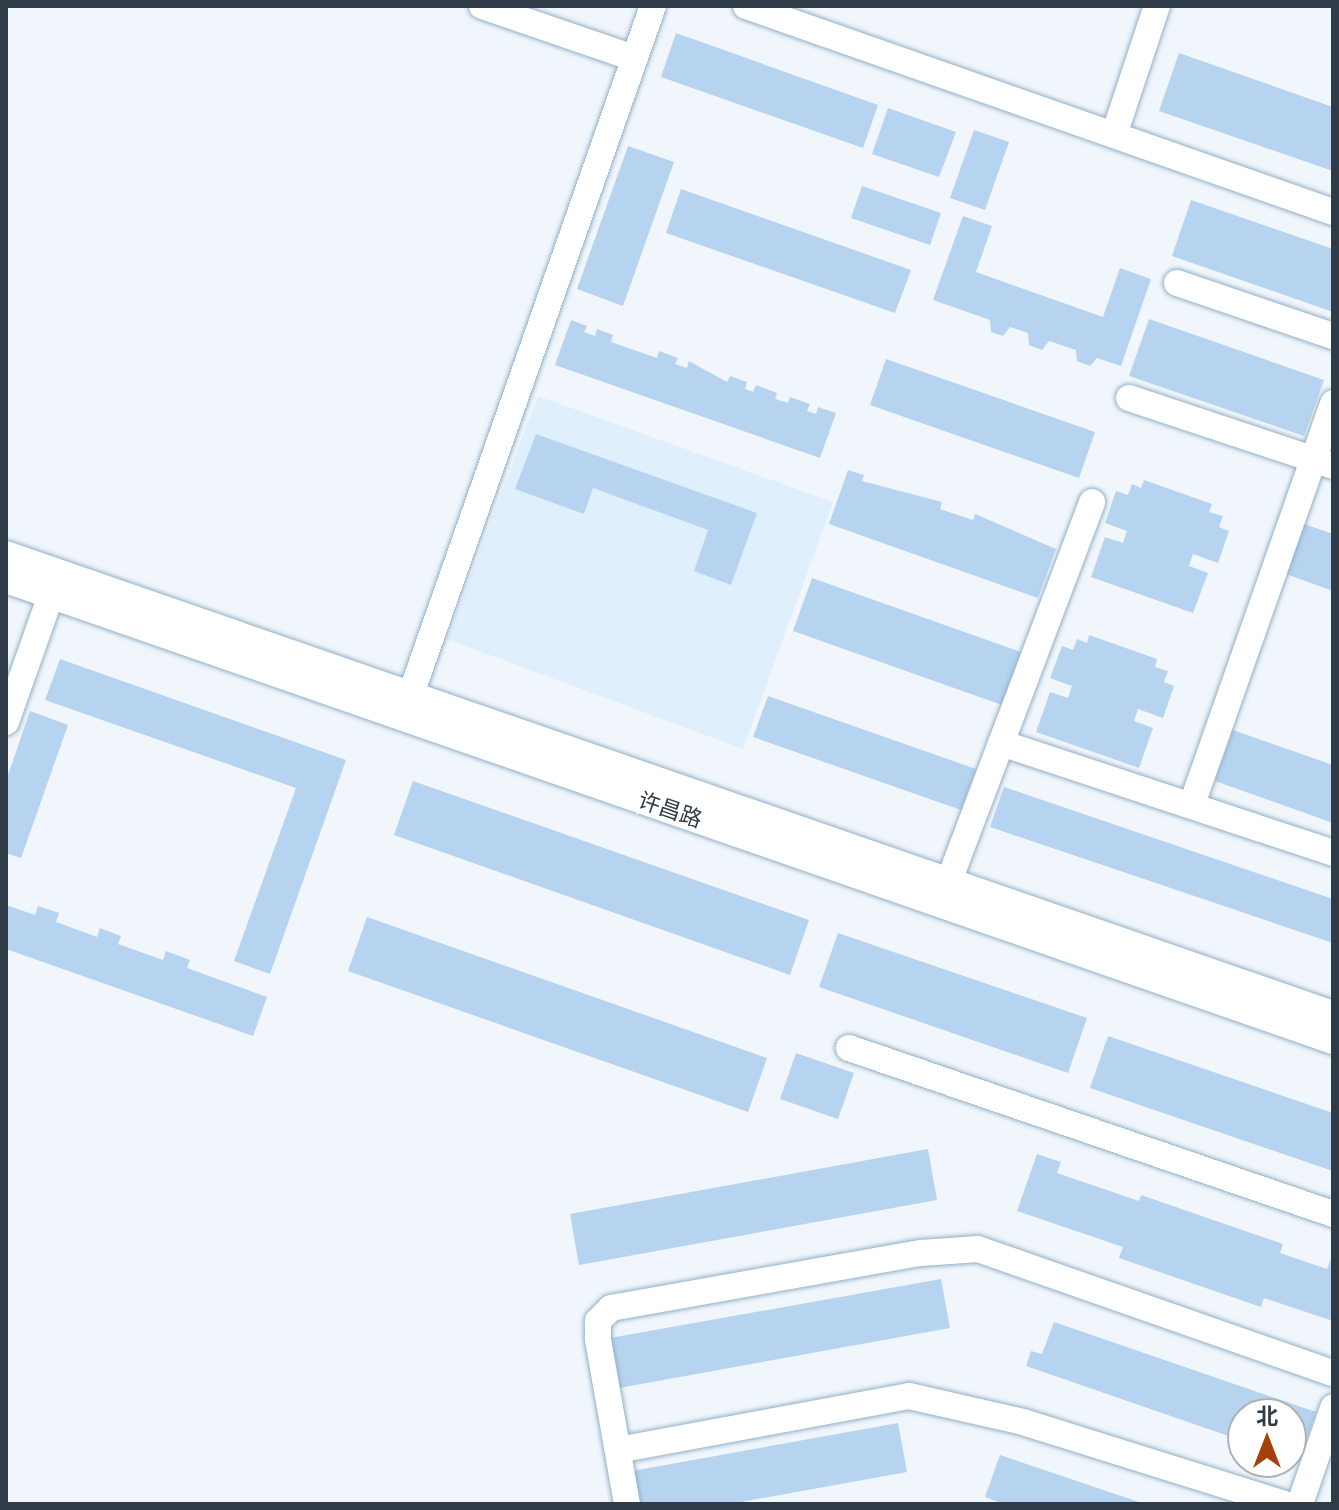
<!DOCTYPE html>
<html>
<head>
<meta charset="utf-8">
<style>
  body { margin:0 }
  #map { position:relative; width:1339px; height:1510px; overflow:hidden; background:#f0f6fb; font-family:Raleway,"Noto Sans SC",sans-serif }
  div>[style] { position:absolute }
  .built>* { inset:0; background:#e0effc }
  .building>* { inset:0; background:#b6d4ef }
  .roads { filter:drop-shadow(0 0 2px #92afc9) drop-shadow(0 0 2px #92afc9) }
  .minor>* { height:26px; margin:-13px; padding:0 13px; transform-origin:13px; border-radius:13px; background:#fff }
  span { translate:-50% -50%; white-space:nowrap; text-align:center; line-height:1.15; -webkit-text-stroke:6px #fff; paint-order:stroke }
  .street-label { font-size:22px; color:#2f3b46 }
  .frame { position:absolute; inset:0; border:8px solid #2f3b46; pointer-events:none }
  .north { position:absolute; left:1227px; top:1398px; width:80px; height:80px; box-sizing:border-box; background:#fff; border:2px solid #acb1b5; border-radius:50%; rotate:0deg; font-size:22px; font-weight:700; line-height:32px; text-align:center; color:#2f3b46 }
  .north::after { content:''; display:block; margin:auto; width:28px; height:36px; background:#a4410a; clip-path:polygon(50% 0,100% 100%,50% 72%,0 100%) }
</style>
</head>
<body>
<div id="map">
  <div class="built">
    <i style="clip-path:polygon(538px 396px,833px 502px,743px 749px,447px 639px)"></i>
  </div>
  <div class="building">
    <i style="clip-path:polygon(676px 33px,878px 105px,863px 148px,661px 77px)"></i>
    <i style="clip-path:polygon(1179px 53px,1333px 107px,1333px 171px,1159px 111px)"></i>
    <i style="clip-path:polygon(888px 108px,956px 132px,939px 177px,872px 154px)"></i>
    <i style="clip-path:polygon(974px 130px,1009px 142px,985px 210px,950px 198px)"></i>
    <i style="clip-path:polygon(628px 146px,674px 162px,623px 306px,577px 289px)"></i>
    <i style="clip-path:polygon(862px 186px,941px 213px,930px 245px,851px 218px)"></i>
    <i style="clip-path:polygon(681px 189px,911px 270px,895px 313px,666px 233px)"></i>
    <i style="clip-path:polygon(1191px 200px,1333px 249px,1333px 312px,1172px 256px)"></i>
    <i style="clip-path:polygon(963px 216px,992px 226px,976px 272px,1103px 317px,1120px 268px,1151px 279px,1121px 366px,1097px 358px,1090px 366px,1077px 361px,1076px 350px,1049px 341px,1042px 350px,1029px 345px,1028px 333px,1010px 327px,1003px 336px,991px 332px,990px 320px,933px 300px)"></i>
    <i style="clip-path:polygon(1149px 319px,1324px 380px,1304px 436px,1129px 376px)"></i>
    <i style="clip-path:polygon(571px 320px,587px 326px,584px 332px,595px 336px,597px 329px,613px 335px,611px 342px,657px 358px,659px 351px,678px 358px,675px 364px,687px 368px,689px 361px,727px 382px,730px 376px,747px 382px,745px 389px,753px 392px,756px 385px,777px 393px,775px 399px,788px 403px,790px 397px,810px 404px,807px 411px,816px 414px,818px 407px,836px 413px,820px 458px,555px 365px)"></i>
    <i style="clip-path:polygon(886px 359px,1095px 432px,1079px 478px,870px 405px)"></i>
    <i style="clip-path:polygon(536px 434px,757px 513px,731px 585px,694px 571px,708px 530px,593px 488px,584px 514px,515px 489px)"></i>
    <i style="clip-path:polygon(848px 470px,864px 475px,862px 481px,942px 502px,940px 509px,973px 520px,975px 514px,1056px 549px,1038px 598px,829px 524px)"></i>
    <i style="clip-path:polygon(1144px 480px,1212px 504px,1209px 512px,1223px 516px,1219px 527px,1229px 531px,1218px 563px,1193px 554px,1189px 566px,1208px 573px,1193px 613px,1091px 577px,1105px 537px,1123px 543px,1127px 531px,1105px 523px,1116px 491px,1128px 495px,1132px 484px,1141px 488px)"></i>
    <i style="clip-path:polygon(1304px 524px,1333px 534px,1333px 591px,1286px 574px)"></i>
    <i style="clip-path:polygon(812px 578px,1021px 652px,1002px 705px,793px 631px)"></i>
    <i style="clip-path:polygon(1089px 635px,1157px 659px,1155px 667px,1168px 671px,1164px 682px,1174px 686px,1163px 718px,1138px 709px,1134px 721px,1153px 728px,1139px 768px,1036px 732px,1050px 692px,1068px 698px,1072px 686px,1050px 678px,1062px 646px,1073px 650px,1077px 639px,1087px 643px)"></i>
    <i style="clip-path:polygon(60px 659px,346px 760px,270px 974px,234px 961px,296px 788px,45px 700px)"></i>
    <i style="clip-path:polygon(768px 696px,976px 769px,961px 810px,753px 737px)"></i>
    <i style="clip-path:polygon(30px 711px,68px 725px,21px 858px,6px 853px,6px 781px)"></i>
    <i style="clip-path:polygon(1233px 730px,1333px 765px,1333px 823px,1215px 781px)"></i>
    <i style="clip-path:polygon(413px 781px,809px 920px,790px 975px,394px 835px)"></i>
    <i style="clip-path:polygon(1004px 787px,1333px 899px,1333px 943px,990px 827px)"></i>
    <i style="clip-path:polygon(6px 905px,35px 915px,38px 906px,59px 913px,56px 922px,97px 937px,100px 928px,121px 936px,118px 944px,163px 960px,166px 951px,190px 960px,187px 968px,267px 997px,253px 1036px,6px 949px)"></i>
    <i style="clip-path:polygon(367px 917px,767px 1058px,748px 1112px,348px 971px)"></i>
    <i style="clip-path:polygon(838px 933px,1087px 1018px,1068px 1073px,819px 987px)"></i>
    <i style="clip-path:polygon(1108px 1036px,1333px 1113px,1333px 1171px,1090px 1088px)"></i>
    <i style="clip-path:polygon(796px 1053px,854px 1073px,838px 1119px,780px 1099px)"></i>
    <i style="clip-path:polygon(928px 1149px,937px 1200px,579px 1265px,570px 1214px)"></i>
    <i style="clip-path:polygon(1037px 1154px,1061px 1162px,1057px 1173px,1139px 1201px,1141px 1195px,1283px 1244px,1280px 1253px,1327px 1269px,1333px 1253px,1333px 1321px,1264px 1298px,1261px 1307px,1119px 1258px,1123px 1247px,1017px 1211px)"></i>
    <i style="clip-path:polygon(941px 1279px,950px 1328px,619px 1388px,610px 1338px)"></i>
    <i style="clip-path:polygon(1054px 1322px,1316px 1412px,1299px 1460px,1291px 1457px,1291px 1414px,1243px 1414px,1243px 1441px,1026px 1366px,1031px 1351px,1042px 1354px)"></i>
    <i style="clip-path:polygon(898px 1423px,907px 1472px,730px 1504px,637px 1504px,632px 1471px)"></i>
    <i style="clip-path:polygon(1000px 1455px,1142px 1503px,1142px 1504px,1004px 1504px,985px 1497px)"></i>
  </div>
  <div class="roads">
    <div class="minor">
      <i style="left:482px;top:6px;width:161px;rotate:18.9deg"></i>
      <i style="left:746px;top:6px;width:622px;rotate:19.34deg"></i>
      <i style="left:1114px;top:135px;width:136px;rotate:-71.6deg"></i>
      <i style="left:1177px;top:283px;width:165px;rotate:18.8deg"></i>
      <i style="left:1129px;top:398px;width:215px;rotate:18.4deg"></i>
      <i style="left:6px;top:554px;width:1404px;rotate:19.12deg"></i>
      <i style="left:6px;top:580px;width:1405px;rotate:19.16deg"></i>
      <i style="left:411px;top:694px;width:729px;rotate:-70.62deg"></i>
      <i style="left:6px;top:722px;width:135px;rotate:-70.5deg"></i>
      <i style="left:1001px;top:743px;width:350px;rotate:18.3deg"></i>
      <i style="left:1192px;top:804px;width:425px;rotate:-70.6deg"></i>
      <i style="left:949px;top:881px;width:405px;rotate:-69.3deg"></i>
      <i style="left:849px;top:1048px;width:512px;rotate:18.93deg"></i>
      <i style="left:618px;top:1450px;width:296px;rotate:-10.5deg"></i>
      <i style="left:909px;top:1396px;width:117px;rotate:12.8deg"></i>
      <i style="left:1023px;top:1422px;width:274px;rotate:17.4deg"></i>
      <i style="left:627px;top:1504px;width:168px;rotate:-100deg"></i>
      <i style="left:598px;top:1339px;width:18px;rotate:-90deg"></i>
      <i style="left:598px;top:1321px;width:18px;rotate:-45deg"></i>
      <i style="left:611px;top:1308px;width:315px;rotate:-10.1deg"></i>
      <i style="left:921px;top:1253px;width:57px;rotate:-4deg"></i>
      <i style="left:978px;top:1249px;width:376px;rotate:19.3deg"></i>
      <i style="left:1300px;top:1504px;width:102px;rotate:-71deg"></i>
    </div>
  </div>
  <div class="street-label">
    <span style="left:670px;top:810px;rotate:19deg">许昌路</span>
  </div>
  <div class="frame"></div>
  <div class="north">北</div>
</div>
</body>
</html>
